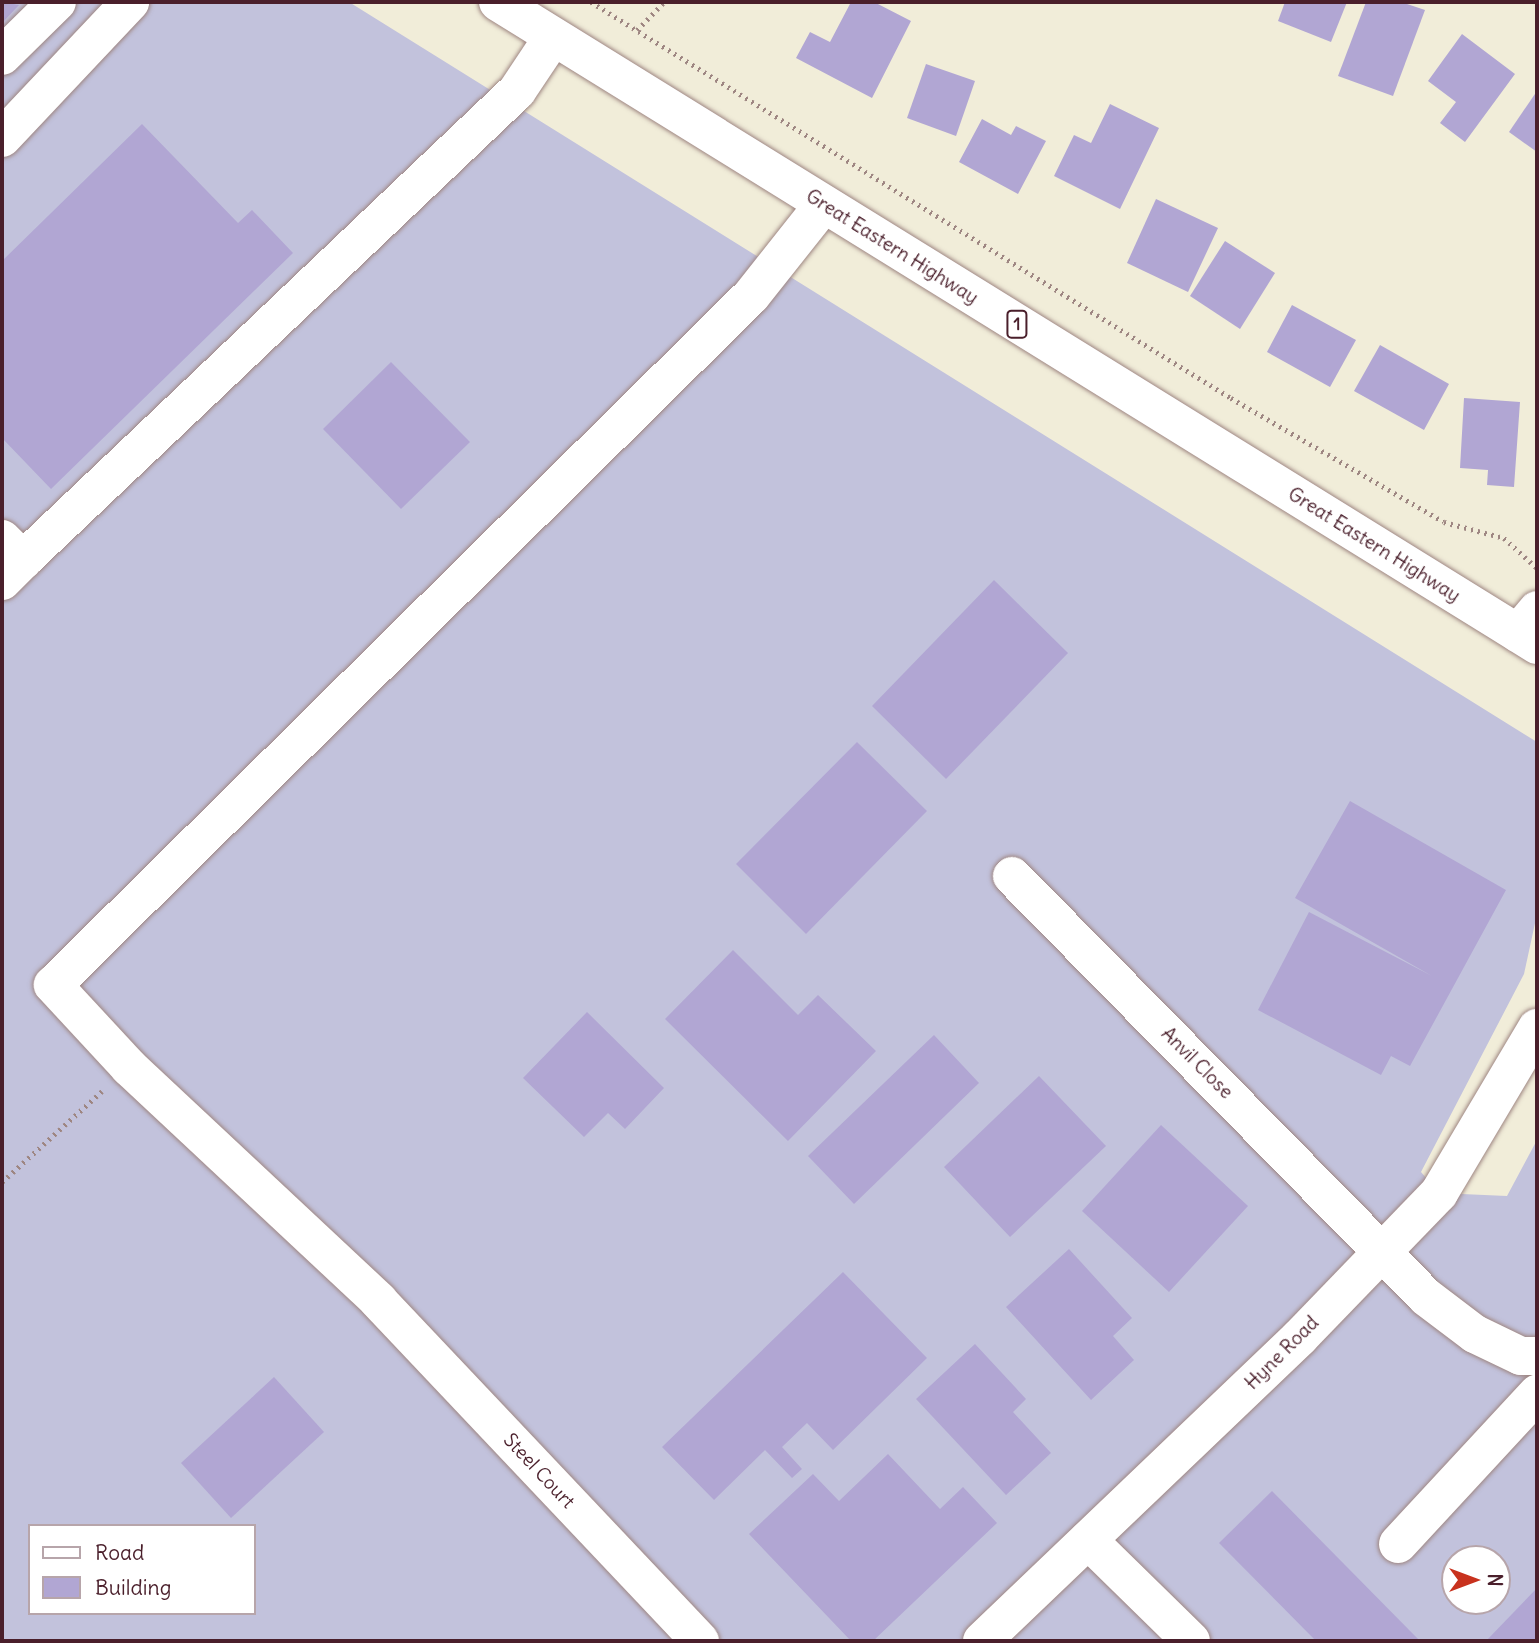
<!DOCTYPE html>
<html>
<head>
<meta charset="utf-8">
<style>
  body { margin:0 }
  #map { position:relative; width:1539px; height:1643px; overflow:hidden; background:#f1edd9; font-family:Delius,sans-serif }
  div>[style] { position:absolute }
  .industrial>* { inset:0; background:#c2c2dc }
  .building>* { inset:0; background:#b1a6d3 }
  .path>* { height:4.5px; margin-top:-2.25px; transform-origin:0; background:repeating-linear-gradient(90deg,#9e8682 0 2px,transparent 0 7px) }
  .roads { filter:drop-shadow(0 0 2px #9e8682) drop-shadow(0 0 2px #9e8682) }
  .minor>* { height:38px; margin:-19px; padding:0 19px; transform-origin:19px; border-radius:19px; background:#fff }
  .highway>* { height:38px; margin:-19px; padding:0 19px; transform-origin:19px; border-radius:19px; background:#fff }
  span { translate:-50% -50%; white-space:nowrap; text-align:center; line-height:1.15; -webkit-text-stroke:5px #fff; paint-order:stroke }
  .shield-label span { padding:2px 5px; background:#fff; border:2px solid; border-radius:5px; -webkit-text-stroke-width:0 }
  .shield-label { font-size:18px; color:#4a1f2b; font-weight:700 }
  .street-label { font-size:19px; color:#4a1f2b }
  .frame { position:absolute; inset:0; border:4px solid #4a1f2b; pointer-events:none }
  .legend { position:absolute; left:28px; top:1524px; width:228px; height:91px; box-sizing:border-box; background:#fff; border:2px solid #b7a5aa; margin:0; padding:9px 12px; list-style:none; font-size:21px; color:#4a1f2b }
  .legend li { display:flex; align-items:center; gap:14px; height:35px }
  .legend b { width:35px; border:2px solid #b7a5aa }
  .north { position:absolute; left:1441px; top:1545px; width:70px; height:70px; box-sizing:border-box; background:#fff; border:2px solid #b7a5aa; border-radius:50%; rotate:90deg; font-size:19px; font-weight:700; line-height:28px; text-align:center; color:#4a1f2b }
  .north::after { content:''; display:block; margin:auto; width:24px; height:32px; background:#c8321e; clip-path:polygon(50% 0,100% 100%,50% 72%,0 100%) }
</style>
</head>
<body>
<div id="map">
  <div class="industrial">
    <i style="clip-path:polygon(evenodd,2px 2px,349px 2px,1537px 742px,1537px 914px,1524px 974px,1421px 1172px,1439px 1193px,1507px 1196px,1537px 1140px,1537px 1641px,2px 1641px,2px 2px,30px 1526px,254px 1526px,254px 1613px,30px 1613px,30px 1526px,2px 2px,1455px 1559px,1497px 1559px,1497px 1601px,1455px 1601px,1455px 1559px)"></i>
  </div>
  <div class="building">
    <i style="clip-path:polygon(2px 2px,19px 5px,2px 23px)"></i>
    <i style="clip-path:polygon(851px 2px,874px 2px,911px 21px,872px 98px,796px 58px,810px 32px,830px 42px)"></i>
    <i style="clip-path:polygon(1285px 2px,1347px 2px,1331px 42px,1278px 21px)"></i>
    <i style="clip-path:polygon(1366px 2px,1401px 2px,1425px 10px,1393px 96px,1338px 76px)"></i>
    <i style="clip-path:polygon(1462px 34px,1515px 74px,1465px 142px,1440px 123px,1456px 102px,1428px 81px)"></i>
    <i style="clip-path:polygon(926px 64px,975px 81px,956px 136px,907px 118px)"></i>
    <i style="clip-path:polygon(1537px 91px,1537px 152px,1509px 132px)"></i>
    <i style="clip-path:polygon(1110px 104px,1159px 128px,1120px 209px,1054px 176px,1074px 135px,1091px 143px)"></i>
    <i style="clip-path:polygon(982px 119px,1011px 135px,1016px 126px,1046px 141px,1018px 194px,959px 162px)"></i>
    <i style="clip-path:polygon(142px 124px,238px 223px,252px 210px,293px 253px,51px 489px,2px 438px,2px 261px)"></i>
    <i style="clip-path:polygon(1156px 199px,1218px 228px,1188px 292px,1127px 263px)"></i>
    <i style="clip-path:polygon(1225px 241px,1275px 273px,1240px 329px,1190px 296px)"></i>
    <i style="clip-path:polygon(1292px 305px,1356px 340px,1330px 387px,1267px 352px)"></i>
    <i style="clip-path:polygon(1380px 345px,1449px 384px,1424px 430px,1354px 391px)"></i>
    <i style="clip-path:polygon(391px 362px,470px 442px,401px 509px,323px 429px)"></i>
    <i style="clip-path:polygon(1464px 398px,1520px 402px,1514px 487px,1487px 485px,1488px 470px,1460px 468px)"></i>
    <i style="clip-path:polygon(994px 580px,1068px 653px,946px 779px,872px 706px)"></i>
    <i style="clip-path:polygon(857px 742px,927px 811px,806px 934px,736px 864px)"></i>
    <i style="clip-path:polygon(1350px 801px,1506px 890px,1410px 1066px,1391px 1056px,1381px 1075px,1258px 1010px,1309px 912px,1432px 976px,1295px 898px)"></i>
    <i style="clip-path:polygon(733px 950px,798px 1015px,818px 995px,876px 1051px,788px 1141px,665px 1019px)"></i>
    <i style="clip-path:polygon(587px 1012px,664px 1088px,625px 1129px,608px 1113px,584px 1137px,523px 1078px)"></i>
    <i style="clip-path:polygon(934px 1035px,979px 1083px,854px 1204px,808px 1156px)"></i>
    <i style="clip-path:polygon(1039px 1076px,1106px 1146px,1010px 1237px,944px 1167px)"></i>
    <i style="clip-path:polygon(1161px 1125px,1248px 1206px,1169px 1292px,1082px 1211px)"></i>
    <i style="clip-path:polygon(1069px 1249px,1132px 1318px,1113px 1336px,1134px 1360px,1091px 1400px,1006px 1307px)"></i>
    <i style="clip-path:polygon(843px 1272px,927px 1358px,833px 1450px,807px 1423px,782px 1447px,802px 1469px,792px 1478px,765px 1450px,714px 1500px,662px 1447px)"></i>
    <i style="clip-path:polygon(975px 1344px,1026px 1399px,1013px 1412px,1051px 1453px,1006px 1495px,916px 1399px)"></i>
    <i style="clip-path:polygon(274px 1377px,324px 1432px,231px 1518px,181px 1463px)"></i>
    <i style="clip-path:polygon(888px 1454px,940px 1509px,963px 1487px,997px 1523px,873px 1641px,851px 1641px,749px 1534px,813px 1474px,839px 1501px)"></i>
    <i style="clip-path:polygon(1272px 1491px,1420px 1641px,1316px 1641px,1219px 1543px)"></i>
    <i style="clip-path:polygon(1537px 1588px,1537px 1641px,1486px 1641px)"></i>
  </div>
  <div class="path">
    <i style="left:591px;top:2px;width:753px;rotate:31.75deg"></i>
    <i style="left:1231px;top:398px;width:246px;rotate:30.2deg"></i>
    <i style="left:1444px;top:522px;width:62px;rotate:14.9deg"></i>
    <i style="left:1504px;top:538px;width:45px;rotate:42.3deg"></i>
    <i style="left:637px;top:30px;width:39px;rotate:-46deg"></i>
    <i style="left:2px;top:1182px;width:135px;rotate:-42.3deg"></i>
  </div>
  <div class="roads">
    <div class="minor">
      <i style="left:2px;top:56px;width:77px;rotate:-44.5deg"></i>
      <i style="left:2px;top:138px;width:187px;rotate:-46.7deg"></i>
      <i style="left:2px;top:539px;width:30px;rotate:45deg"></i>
      <i style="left:23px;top:560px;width:30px;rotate:135deg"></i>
      <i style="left:23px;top:560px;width:681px;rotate:-43.51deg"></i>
      <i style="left:517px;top:91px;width:65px;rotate:-56.3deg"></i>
      <i style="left:1518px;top:633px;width:30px;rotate:-50deg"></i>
      <i style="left:1012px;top:876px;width:590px;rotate:45.48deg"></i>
      <i style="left:1426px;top:1297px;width:61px;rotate:37.1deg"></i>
      <i style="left:1475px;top:1334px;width:51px;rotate:25.6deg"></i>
      <i style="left:1521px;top:1356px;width:16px"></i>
      <i style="left:1088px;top:1540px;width:144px;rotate:44.4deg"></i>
      <i style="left:1398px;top:1544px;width:205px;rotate:-47.2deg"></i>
      <i style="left:700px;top:1641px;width:468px;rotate:-133.4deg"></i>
      <i style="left:379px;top:1301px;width:342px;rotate:-136.9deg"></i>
      <i style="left:129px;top:1067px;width:112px;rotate:-132.8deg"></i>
      <i style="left:53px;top:985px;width:981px;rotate:-44.63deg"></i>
      <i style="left:751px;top:296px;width:117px;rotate:-51.6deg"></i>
      <i style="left:982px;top:1641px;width:440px;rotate:-43.7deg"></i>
      <i style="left:1300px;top:1337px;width:200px;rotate:-46deg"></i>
      <i style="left:1439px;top:1193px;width:192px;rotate:-59.3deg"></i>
    </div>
    <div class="highway">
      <i style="left:498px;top:2px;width:1222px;rotate:31.75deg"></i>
    </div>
  </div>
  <div class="shield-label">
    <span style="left:1017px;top:324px">1</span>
  </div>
  <div class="street-label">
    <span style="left:892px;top:247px;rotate:32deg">Great Eastern Highway</span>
    <span style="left:1374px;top:545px;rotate:32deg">Great Eastern Highway</span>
    <span style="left:1197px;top:1063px;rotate:45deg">Anvil Close</span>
    <span style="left:1282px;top:1353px;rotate:-45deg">Hyne Road</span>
    <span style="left:539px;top:1471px;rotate:47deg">Steel Court</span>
  </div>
  <div class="frame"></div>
  <ul class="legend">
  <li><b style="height:9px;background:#fff"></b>Road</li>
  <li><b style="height:19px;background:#b1a6d3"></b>Building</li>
  </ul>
  <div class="north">N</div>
</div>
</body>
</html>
